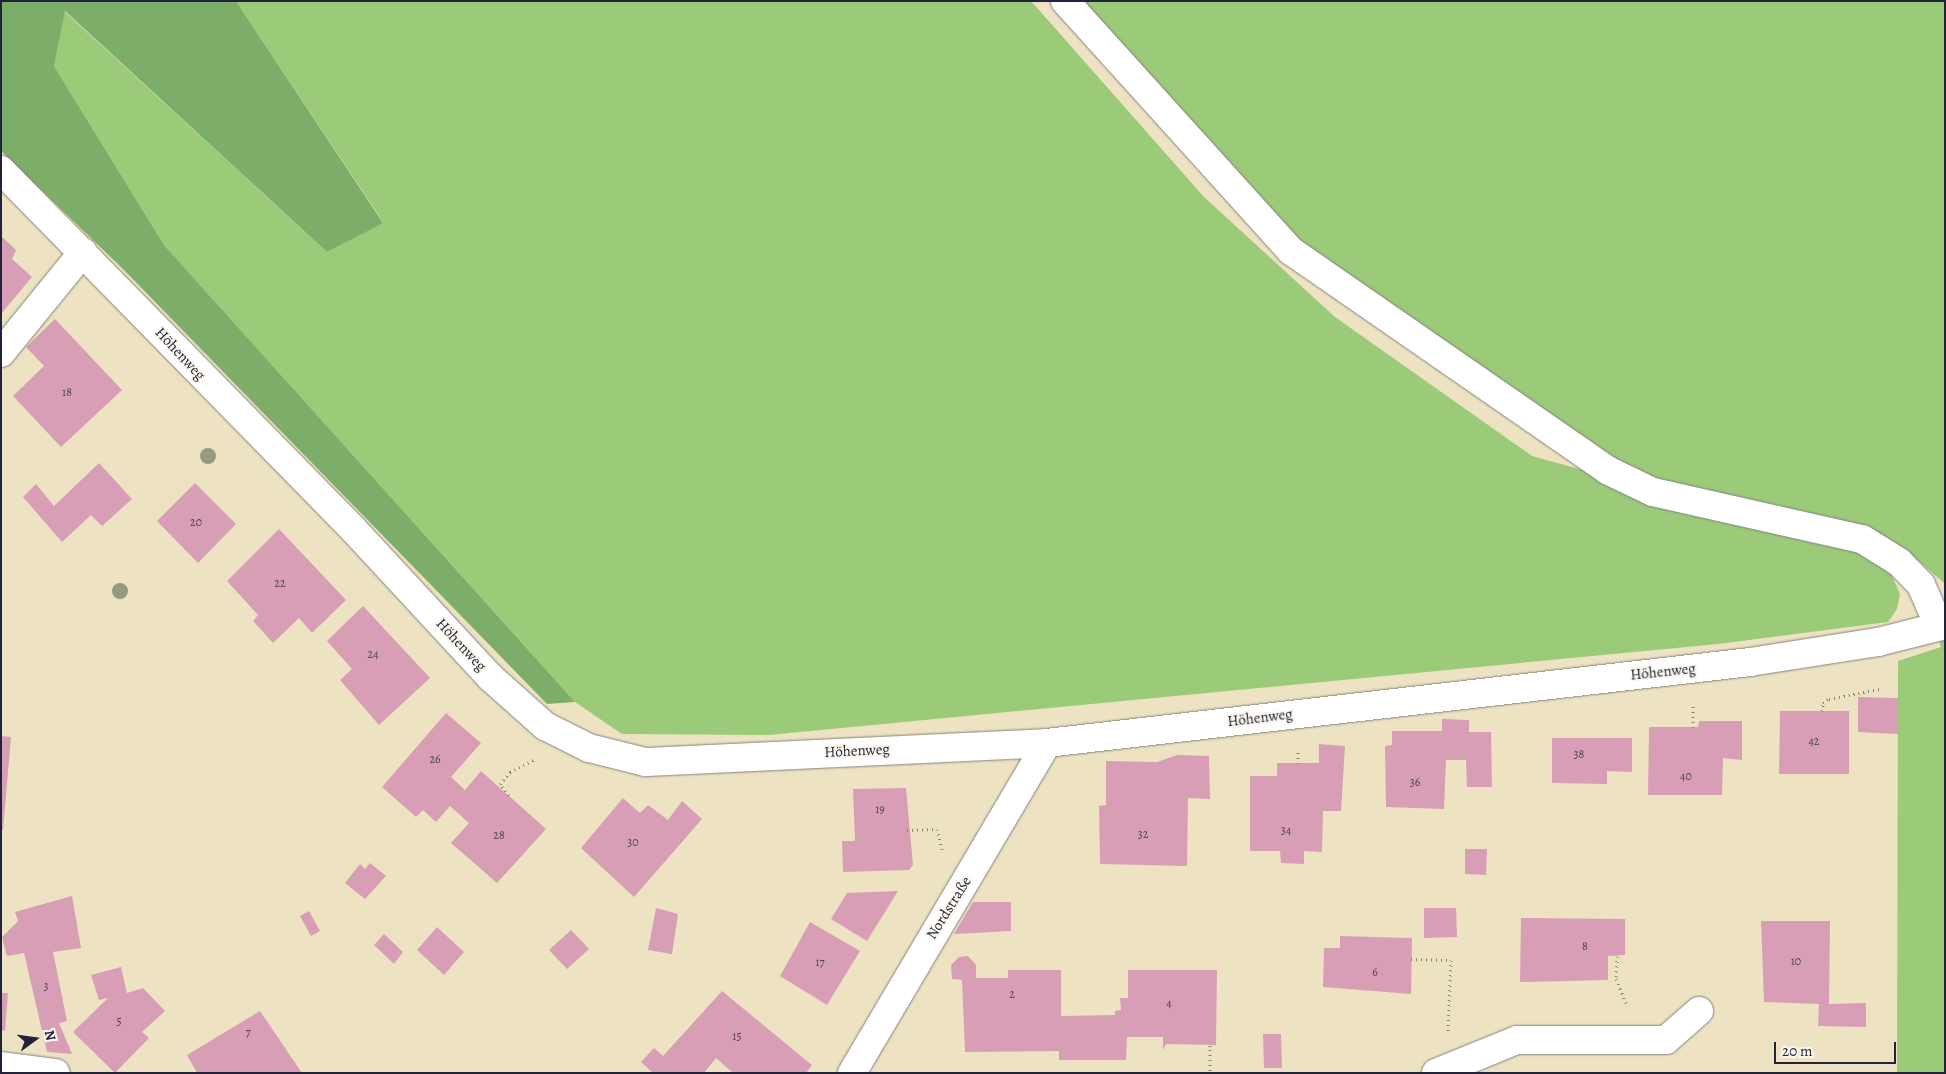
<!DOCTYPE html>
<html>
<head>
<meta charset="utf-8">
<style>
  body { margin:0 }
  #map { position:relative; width:1946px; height:1074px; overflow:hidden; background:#ede3c3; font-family:Alegreya,serif }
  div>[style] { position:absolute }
  .green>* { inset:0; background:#9bca79 }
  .forest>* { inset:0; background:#7cae69 }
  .building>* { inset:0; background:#d89eb6 }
  .path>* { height:3px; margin-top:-1.5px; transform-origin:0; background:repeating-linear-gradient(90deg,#88827f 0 1px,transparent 0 5px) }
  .roads { filter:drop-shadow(0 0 1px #88827f) drop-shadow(0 0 1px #88827f) }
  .minor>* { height:28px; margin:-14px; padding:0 14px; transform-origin:14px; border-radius:14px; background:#fff }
  .trees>* { width:16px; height:16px; margin:-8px; border-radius:50%; background:#949984 }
  span { translate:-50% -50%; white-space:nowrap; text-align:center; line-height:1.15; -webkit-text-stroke:4px #fbf7ec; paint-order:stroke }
  .number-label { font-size:12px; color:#50415a }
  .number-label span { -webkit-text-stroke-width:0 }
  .street-label { font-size:15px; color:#22223b }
  .frame { position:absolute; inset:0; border:2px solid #22223b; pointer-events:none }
  .north { position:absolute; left:10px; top:1014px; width:50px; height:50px; -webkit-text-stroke:4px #fbf7ec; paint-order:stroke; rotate:76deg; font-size:14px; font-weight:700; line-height:20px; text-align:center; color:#22223b }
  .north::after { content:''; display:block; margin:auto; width:18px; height:22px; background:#22223b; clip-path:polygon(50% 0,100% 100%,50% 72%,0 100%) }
  .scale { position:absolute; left:1774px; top:1042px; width:122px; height:22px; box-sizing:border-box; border:2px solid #22223b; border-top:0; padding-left:6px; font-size:15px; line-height:18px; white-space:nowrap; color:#22223b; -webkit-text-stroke:4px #fbf7ec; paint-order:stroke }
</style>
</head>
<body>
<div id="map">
  <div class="green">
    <i style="clip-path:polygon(236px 1px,1031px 1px,1204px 197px,1335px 317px,1532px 456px,1861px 547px,1889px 569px,1900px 594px,1897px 609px,1888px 622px,1718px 644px,769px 735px,622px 734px,575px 702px,164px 245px,54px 66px,64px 11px,327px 252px,383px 222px)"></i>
    <i style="clip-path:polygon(1077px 1px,1945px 1px,1945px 584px,1904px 548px,1863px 531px,1656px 485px,1613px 464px,1295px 246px)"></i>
    <i style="clip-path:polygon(1945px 635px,1945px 1073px,1897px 1073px,1898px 661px,1941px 647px,1938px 637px)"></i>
  </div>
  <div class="forest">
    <i style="clip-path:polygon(1px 1px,236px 1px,383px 223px,327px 252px,65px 11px,54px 66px,164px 245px,575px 702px,547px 704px,124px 270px,1px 151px)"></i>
  </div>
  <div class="building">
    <i style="clip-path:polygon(1px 236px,16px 250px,12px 259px,32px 277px,1px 314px)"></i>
    <i style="clip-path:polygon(55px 319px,122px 390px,61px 447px,13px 396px,44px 366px,26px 347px)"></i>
    <i style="clip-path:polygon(99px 463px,132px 499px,102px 526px,91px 515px,62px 542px,23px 497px,36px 484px,54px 506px)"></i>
    <i style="clip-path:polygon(195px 483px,236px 524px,198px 563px,157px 521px)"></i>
    <i style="clip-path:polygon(279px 529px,346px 600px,312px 633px,299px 618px,273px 643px,253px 621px,258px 615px,227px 581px)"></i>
    <i style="clip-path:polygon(363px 606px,430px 678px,379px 725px,340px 680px,352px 669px,327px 641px)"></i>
    <i style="clip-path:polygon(1858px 697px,1898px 698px,1898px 734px,1858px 732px)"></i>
    <i style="clip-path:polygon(1780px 711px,1849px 711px,1849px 774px,1779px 774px)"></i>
    <i style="clip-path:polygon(446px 713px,481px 743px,451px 777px,465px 790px,481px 771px,546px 829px,497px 883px,451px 843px,469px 823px,450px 806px,436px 822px,423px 810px,416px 817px,382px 787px)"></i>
    <i style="clip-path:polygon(1442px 719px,1469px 720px,1469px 732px,1491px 732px,1492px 787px,1467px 787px,1466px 760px,1446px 760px,1444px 809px,1386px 807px,1385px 746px,1392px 745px,1392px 731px,1442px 731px)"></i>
    <i style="clip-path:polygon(1699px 721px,1742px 721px,1742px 760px,1723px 758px,1722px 795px,1648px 795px,1649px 727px,1698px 727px)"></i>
    <i style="clip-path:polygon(1px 736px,11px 737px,3px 830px,1px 830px)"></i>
    <i style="clip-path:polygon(1552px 738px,1632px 738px,1632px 772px,1607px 771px,1607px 784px,1552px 783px)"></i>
    <i style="clip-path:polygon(1319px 744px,1345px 746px,1341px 811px,1323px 811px,1322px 852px,1304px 851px,1304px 864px,1281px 863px,1280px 851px,1250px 851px,1250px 776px,1277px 776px,1277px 763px,1319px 763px)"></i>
    <i style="clip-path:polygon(1177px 755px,1209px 756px,1210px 799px,1188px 798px,1187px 866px,1100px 864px,1099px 806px,1106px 805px,1106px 761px,1157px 762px)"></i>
    <i style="clip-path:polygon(906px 788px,913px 865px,909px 870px,843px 872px,842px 841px,855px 841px,853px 789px)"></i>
    <i style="clip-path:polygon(623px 798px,640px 813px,648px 805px,668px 820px,682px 801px,702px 819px,634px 897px,581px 848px)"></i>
    <i style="clip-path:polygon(1465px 849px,1487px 849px,1486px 875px,1465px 874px)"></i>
    <i style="clip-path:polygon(370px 863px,386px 876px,365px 899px,345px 883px,360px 864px,365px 869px)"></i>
    <i style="clip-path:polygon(898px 891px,867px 941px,831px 919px,847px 893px)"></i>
    <i style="clip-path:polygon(72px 896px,81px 948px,53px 952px,67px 1021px,59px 1023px,72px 1054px,47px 1052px,24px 953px,7px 956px,2px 937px,18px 921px,15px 912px)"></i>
    <i style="clip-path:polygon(973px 902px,1011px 902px,1011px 931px,954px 934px)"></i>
    <i style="clip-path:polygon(656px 908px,678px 914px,672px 954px,648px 950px)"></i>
    <i style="clip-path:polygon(1424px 908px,1456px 908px,1457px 937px,1424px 938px)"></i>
    <i style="clip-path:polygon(309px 911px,320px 931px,311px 936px,300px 916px)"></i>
    <i style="clip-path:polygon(1521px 918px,1625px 919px,1625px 955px,1608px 956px,1608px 980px,1520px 982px)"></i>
    <i style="clip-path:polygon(1761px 921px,1830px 921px,1829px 1004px,1866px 1003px,1866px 1027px,1818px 1026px,1819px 1004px,1764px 1002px)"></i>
    <i style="clip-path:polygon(810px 922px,860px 951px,827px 1005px,780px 976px)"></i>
    <i style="clip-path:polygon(437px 927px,464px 952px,444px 975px,417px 950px)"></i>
    <i style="clip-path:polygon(571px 930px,589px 949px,567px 969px,549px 950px)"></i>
    <i style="clip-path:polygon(384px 934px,403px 952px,394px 964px,374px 945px)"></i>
    <i style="clip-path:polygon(1340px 936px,1412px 938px,1411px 994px,1323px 987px,1324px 948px,1340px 948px)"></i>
    <i style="clip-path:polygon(968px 956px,976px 965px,976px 978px,1008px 978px,1008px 970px,1061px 970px,1061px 1016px,1115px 1015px,1115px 1011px,1121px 1010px,1120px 998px,1128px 998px,1128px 970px,1217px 970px,1216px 1045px,1166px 1044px,1163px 1050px,1163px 1037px,1127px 1037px,1126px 1060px,1059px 1060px,1059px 1051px,965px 1052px,962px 980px,952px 979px,951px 965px,959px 957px)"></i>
    <i style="clip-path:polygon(121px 967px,127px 993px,143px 988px,165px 1011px,142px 1032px,149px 1038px,115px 1073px,73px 1032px,108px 998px,99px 1000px,91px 975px)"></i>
    <i style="clip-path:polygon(722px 991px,812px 1065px,806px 1073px,733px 1073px,716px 1058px,704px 1073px,653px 1073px,641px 1062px,654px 1048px,663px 1056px)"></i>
    <i style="clip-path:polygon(1px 993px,8px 993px,5px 1031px,1px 1030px)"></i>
    <i style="clip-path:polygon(260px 1011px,302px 1073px,197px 1073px,187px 1055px)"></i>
    <i style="clip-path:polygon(1263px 1034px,1281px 1034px,1282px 1068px,1264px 1068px)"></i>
  </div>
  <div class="path">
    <i style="left:1px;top:226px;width:5px;rotate:90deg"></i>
    <i style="left:1822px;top:711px;width:8px;rotate:-83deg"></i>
    <i style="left:1823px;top:703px;width:7px;rotate:-34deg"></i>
    <i style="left:1829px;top:699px;width:51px;rotate:-11.3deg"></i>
    <i style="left:1693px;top:727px;width:24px;rotate:-90deg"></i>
    <i style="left:1298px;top:763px;width:14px;rotate:-90deg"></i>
    <i style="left:509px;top:795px;width:14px;rotate:-129deg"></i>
    <i style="left:500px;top:784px;width:16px;rotate:-50deg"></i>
    <i style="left:510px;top:772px;width:27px;rotate:-27deg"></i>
    <i style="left:907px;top:830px;width:30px;rotate:-2deg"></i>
    <i style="left:937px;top:829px;width:21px;rotate:76deg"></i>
    <i style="left:1617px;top:956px;width:23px;rotate:92deg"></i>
    <i style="left:1616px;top:979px;width:28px;rotate:67deg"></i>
    <i style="left:1411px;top:959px;width:40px;rotate:1.4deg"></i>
    <i style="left:1451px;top:960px;width:71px;rotate:92.4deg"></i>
    <i style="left:1210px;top:1045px;width:28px;rotate:90deg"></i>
  </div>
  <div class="roads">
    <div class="minor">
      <i style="left:1065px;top:1px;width:337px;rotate:47.9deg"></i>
      <i style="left:1291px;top:251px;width:384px;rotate:34.7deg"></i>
      <i style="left:1607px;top:470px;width:51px;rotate:25.6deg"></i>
      <i style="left:1653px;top:492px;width:214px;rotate:12.7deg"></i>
      <i style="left:1862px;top:539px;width:44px;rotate:31.9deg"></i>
      <i style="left:1899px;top:562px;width:32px;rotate:46deg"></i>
      <i style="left:1921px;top:585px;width:45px;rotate:66.3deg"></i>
      <i style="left:1px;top:170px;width:503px;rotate:45.56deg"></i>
      <i style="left:353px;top:529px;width:202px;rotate:47.2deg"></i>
      <i style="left:490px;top:677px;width:74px;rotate:41.7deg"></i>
      <i style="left:545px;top:726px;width:49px;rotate:26.6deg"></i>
      <i style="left:589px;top:748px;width:58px;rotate:14deg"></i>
      <i style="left:645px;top:762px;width:402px;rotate:-2.7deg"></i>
      <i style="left:1047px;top:743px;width:708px;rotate:-6.57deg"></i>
      <i style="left:1750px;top:662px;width:130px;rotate:-8.9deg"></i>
      <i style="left:1878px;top:642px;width:69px;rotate:-14.2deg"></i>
      <i style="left:1px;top:353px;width:130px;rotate:-50.9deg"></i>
      <i style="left:1px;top:1066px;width:55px;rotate:7.3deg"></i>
      <i style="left:852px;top:1073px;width:383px;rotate:-59.4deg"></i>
      <i style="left:1436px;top:1073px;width:87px;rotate:-22.2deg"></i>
      <i style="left:1517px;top:1040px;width:149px"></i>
      <i style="left:1666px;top:1040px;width:44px;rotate:-41.3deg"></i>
    </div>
  </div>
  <div class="trees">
    <i style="left:208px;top:456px"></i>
    <i style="left:120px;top:591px"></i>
  </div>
  <div class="number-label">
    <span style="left:67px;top:393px">18</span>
    <span style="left:196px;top:523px">20</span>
    <span style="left:280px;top:584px">22</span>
    <span style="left:373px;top:655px">24</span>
    <span style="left:1814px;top:742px">42</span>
    <span style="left:1579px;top:755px">38</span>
    <span style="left:435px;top:760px">26</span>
    <span style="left:1686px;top:777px">40</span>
    <span style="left:1415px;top:783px">36</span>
    <span style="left:880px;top:810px">19</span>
    <span style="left:1286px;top:831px">34</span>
    <span style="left:1143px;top:835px">32</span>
    <span style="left:499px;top:836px">28</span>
    <span style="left:633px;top:843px">30</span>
    <span style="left:1585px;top:947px">8</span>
    <span style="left:1796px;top:962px">10</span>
    <span style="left:820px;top:963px">17</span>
    <span style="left:1375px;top:973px">6</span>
    <span style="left:46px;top:987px">3</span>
    <span style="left:1012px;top:995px">2</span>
    <span style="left:1169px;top:1004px">4</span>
    <span style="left:119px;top:1022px">5</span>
    <span style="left:248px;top:1033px">7</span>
    <span style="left:737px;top:1037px">15</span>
  </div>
  <div class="street-label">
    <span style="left:180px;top:354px;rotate:47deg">Höhenweg</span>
    <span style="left:461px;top:645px;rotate:47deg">Höhenweg</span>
    <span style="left:1663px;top:672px;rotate:-6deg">Höhenweg</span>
    <span style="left:1260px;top:718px;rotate:-7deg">Höhenweg</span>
    <span style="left:857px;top:751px;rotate:-3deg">Höhenweg</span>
    <span style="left:949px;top:908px;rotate:-58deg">Nordstraße</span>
  </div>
  <div class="frame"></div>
  <div class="north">N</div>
  <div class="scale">20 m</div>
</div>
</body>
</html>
